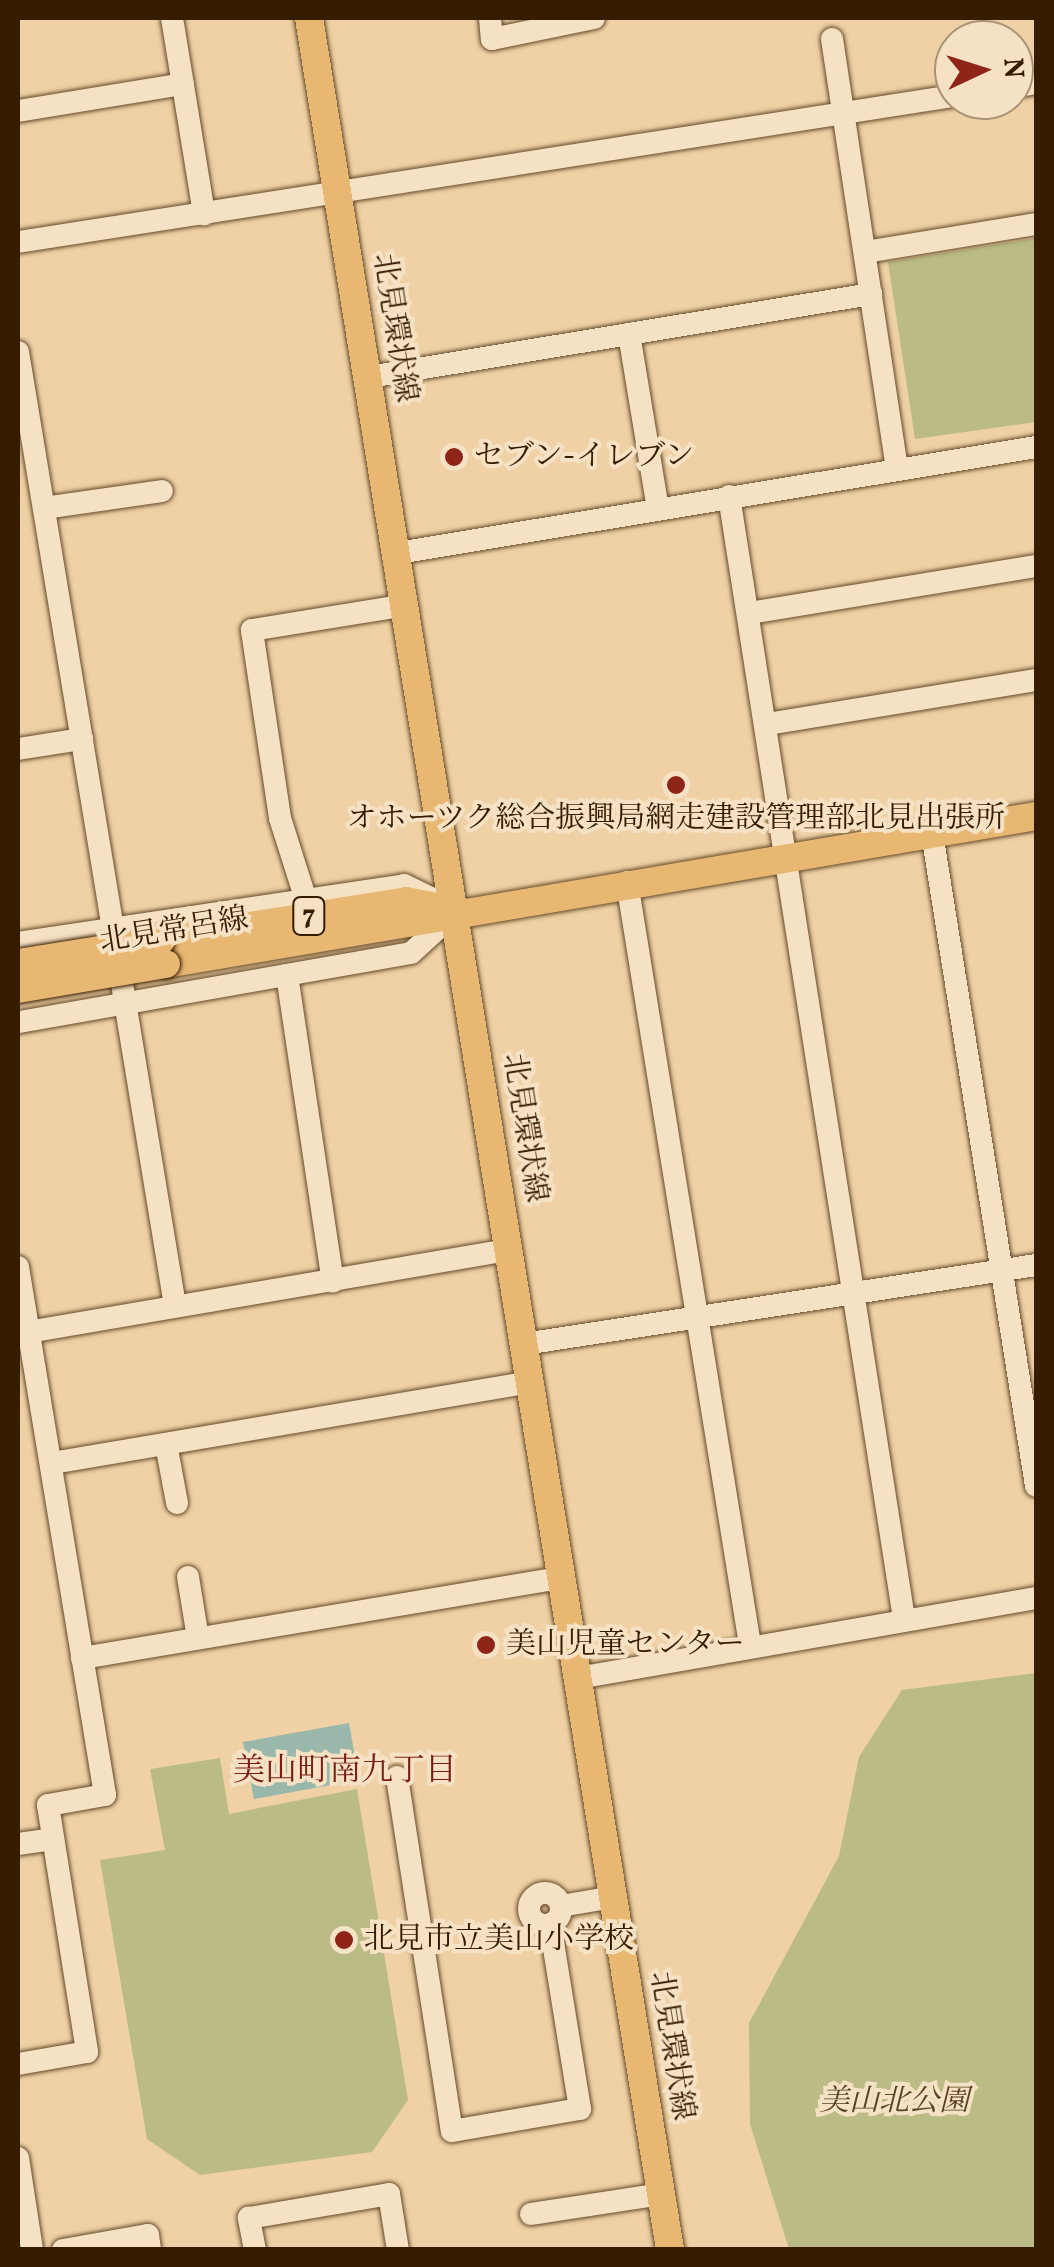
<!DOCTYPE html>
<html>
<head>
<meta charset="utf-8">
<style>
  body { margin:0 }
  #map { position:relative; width:1054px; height:2267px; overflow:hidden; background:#efd1a5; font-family:Vollkorn,"Noto Serif JP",serif }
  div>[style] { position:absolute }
  .green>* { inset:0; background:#babb85 }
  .water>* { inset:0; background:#9ab7ab }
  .roads { filter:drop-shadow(0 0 2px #644a2a) drop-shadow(0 0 2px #644a2a) }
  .minor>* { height:22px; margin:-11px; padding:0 11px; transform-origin:11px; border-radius:11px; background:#f5e1c4 }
  .minor>.ring { margin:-11px; padding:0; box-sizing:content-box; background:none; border:22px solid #f5e1c4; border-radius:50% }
  .major>* { height:28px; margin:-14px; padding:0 14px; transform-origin:14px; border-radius:14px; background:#e8b872 }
  .bridges { filter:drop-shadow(0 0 2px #361d01) drop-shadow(0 0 2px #361d01) }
  .major-bridge>* { height:28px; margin:-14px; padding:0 14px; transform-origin:14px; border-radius:14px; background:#e8b872 }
  .dots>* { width:28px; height:28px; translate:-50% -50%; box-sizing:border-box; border:5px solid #f5e1c4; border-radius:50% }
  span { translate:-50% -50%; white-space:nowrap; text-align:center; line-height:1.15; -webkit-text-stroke:8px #f5e1c4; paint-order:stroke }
  .shield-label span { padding:2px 8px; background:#f5e1c4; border:2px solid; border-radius:8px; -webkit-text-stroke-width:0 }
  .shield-label { font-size:28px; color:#361d01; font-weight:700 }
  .street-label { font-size:30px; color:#361d01 }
  .poi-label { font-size:30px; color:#361d01 }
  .left { translate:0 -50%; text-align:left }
  .park-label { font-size:30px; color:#574422; font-style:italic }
  .neighbourhood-label { font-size:32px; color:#7a1f14 }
  .frame { position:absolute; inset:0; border:20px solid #361d01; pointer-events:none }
  .north { position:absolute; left:934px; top:20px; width:100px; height:100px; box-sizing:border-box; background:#f5e1c4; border:2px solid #a99376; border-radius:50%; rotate:86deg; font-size:28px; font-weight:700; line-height:40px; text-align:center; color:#361d01 }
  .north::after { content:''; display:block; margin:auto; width:35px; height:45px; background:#8f2418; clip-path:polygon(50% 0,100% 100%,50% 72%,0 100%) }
</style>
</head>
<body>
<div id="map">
  <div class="green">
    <i style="clip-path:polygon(1036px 238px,1036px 422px,915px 439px,888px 262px)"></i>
    <i style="clip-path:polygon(1036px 1673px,1036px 2249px,789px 2249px,750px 2124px,749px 2023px,839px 1856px,859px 1757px,902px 1690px)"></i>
    <i style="clip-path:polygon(220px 1758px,229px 1814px,357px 1789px,408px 2100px,372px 2152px,200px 2175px,147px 2139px,100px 1860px,165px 1850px,150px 1769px)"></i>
  </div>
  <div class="water">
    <i style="clip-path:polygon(349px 1723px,359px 1780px,254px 1799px,243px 1742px)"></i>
  </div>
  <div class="roads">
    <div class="minor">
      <i style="left:172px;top:18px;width:199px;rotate:80.7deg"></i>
      <i style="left:490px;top:18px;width:21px;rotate:85deg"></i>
      <i style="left:492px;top:39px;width:104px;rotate:-11.6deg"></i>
      <i style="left:832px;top:39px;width:434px;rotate:81.4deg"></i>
      <i style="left:1014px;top:87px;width:22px;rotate:-10deg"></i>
      <i style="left:18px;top:111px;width:167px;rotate:-9.3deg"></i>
      <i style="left:18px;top:242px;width:947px;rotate:-8.87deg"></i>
      <i style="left:865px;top:252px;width:173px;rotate:-9.3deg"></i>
      <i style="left:629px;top:334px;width:177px;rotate:80.6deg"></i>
      <i style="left:18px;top:352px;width:967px;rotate:80.65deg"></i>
      <i style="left:369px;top:377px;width:509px;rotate:-9.39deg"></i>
      <i style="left:729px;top:496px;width:1137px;rotate:81.14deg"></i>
      <i style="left:44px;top:508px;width:119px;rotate:-8.2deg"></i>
      <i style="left:398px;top:553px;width:647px;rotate:-9.43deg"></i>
      <i style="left:749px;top:613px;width:291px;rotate:-9.3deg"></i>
      <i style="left:767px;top:724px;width:273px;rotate:-9.3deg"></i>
      <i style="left:18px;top:749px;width:65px;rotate:-8.9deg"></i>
      <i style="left:932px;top:833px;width:661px;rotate:80.95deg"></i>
      <i style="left:627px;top:882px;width:773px;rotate:80.84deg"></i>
      <i style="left:305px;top:897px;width:83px;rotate:-107.6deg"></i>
      <i style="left:280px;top:818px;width:190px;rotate:-98.5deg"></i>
      <i style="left:252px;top:630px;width:156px;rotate:-9.2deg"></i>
      <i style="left:18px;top:943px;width:390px;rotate:-8.5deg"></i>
      <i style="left:404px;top:885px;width:59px;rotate:26.1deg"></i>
      <i style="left:457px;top:911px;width:62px;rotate:137.6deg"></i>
      <i style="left:411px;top:953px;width:399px;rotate:170deg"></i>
      <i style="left:287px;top:975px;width:310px;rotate:81.5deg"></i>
      <i style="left:18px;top:1267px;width:535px;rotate:80.64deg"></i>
      <i style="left:105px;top:1795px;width:58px;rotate:170deg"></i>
      <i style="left:48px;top:1805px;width:250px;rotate:81deg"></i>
      <i style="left:87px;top:2052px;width:70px;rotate:170.1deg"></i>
      <i style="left:28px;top:1332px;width:488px;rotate:-9.7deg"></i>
      <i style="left:524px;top:1344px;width:518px;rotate:-8.77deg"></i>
      <i style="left:166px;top:1444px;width:60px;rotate:79.4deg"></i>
      <i style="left:52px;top:1463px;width:486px;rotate:-9.6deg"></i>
      <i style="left:188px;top:1577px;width:62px;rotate:80.7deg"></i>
      <i style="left:82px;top:1658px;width:486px;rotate:-9.5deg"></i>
      <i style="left:578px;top:1678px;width:465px;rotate:-9.9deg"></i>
      <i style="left:397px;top:1777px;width:358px;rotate:81.2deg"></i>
      <i style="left:452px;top:2131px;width:130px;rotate:-9.8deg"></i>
      <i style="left:580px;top:2109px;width:187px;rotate:-99.2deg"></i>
      <i style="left:18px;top:1844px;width:35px;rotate:-8deg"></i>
      <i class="ring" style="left:529px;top:1893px;width:10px;height:10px"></i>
      <i style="left:561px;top:1906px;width:53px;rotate:-9.8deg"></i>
      <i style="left:18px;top:2158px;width:93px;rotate:81.3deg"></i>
      <i style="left:531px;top:2214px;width:132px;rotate:-8.7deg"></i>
      <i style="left:63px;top:2250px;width:86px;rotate:-10deg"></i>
      <i style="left:148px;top:2235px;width:15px;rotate:82deg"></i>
      <i style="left:255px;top:2250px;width:33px;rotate:-101deg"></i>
      <i style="left:249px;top:2218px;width:142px;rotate:-9.7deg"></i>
      <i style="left:389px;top:2194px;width:57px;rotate:80.9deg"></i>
    </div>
    <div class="major">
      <i style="left:309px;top:18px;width:2261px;rotate:80.81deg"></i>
      <i style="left:161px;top:940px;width:248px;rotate:-9deg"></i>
      <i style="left:406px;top:901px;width:51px;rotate:11.3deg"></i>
      <i style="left:166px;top:964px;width:882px;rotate:-9.65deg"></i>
    </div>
  </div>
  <div class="bridges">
    <div class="major-bridge">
      <i style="left:18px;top:963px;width:145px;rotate:-9.1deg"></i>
      <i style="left:18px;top:989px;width:150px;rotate:-9.6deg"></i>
    </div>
  </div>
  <div class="dots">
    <i style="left:454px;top:457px;background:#8f2418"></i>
    <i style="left:676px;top:785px;background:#8f2418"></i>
    <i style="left:486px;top:1645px;background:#8f2418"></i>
    <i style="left:344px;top:1940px;background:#8f2418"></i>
  </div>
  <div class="shield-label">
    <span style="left:309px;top:916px">7</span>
  </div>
  <div class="street-label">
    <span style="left:394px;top:328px;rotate:81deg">北見環状線</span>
    <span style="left:174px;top:931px;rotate:-9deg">北見常呂線</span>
    <span style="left:524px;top:1128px;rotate:81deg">北見環状線</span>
    <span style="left:671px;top:2046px;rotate:81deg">北見環状線</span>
  </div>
  <div class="poi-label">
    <span class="left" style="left:474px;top:457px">セブン-イレブン</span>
    <span style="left:676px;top:819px">オホーツク総合振興局網走建設管理部北見出張所</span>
    <span class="left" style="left:506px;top:1645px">美山児童センター</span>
    <span class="left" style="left:364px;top:1940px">北見市立美山小学校</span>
  </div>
  <div class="park-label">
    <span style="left:894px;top:2102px">美山北公園</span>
  </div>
  <div class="neighbourhood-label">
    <span style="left:345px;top:1772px">美山町南九丁目</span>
  </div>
  <div class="frame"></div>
  <div class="north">N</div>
</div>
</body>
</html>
